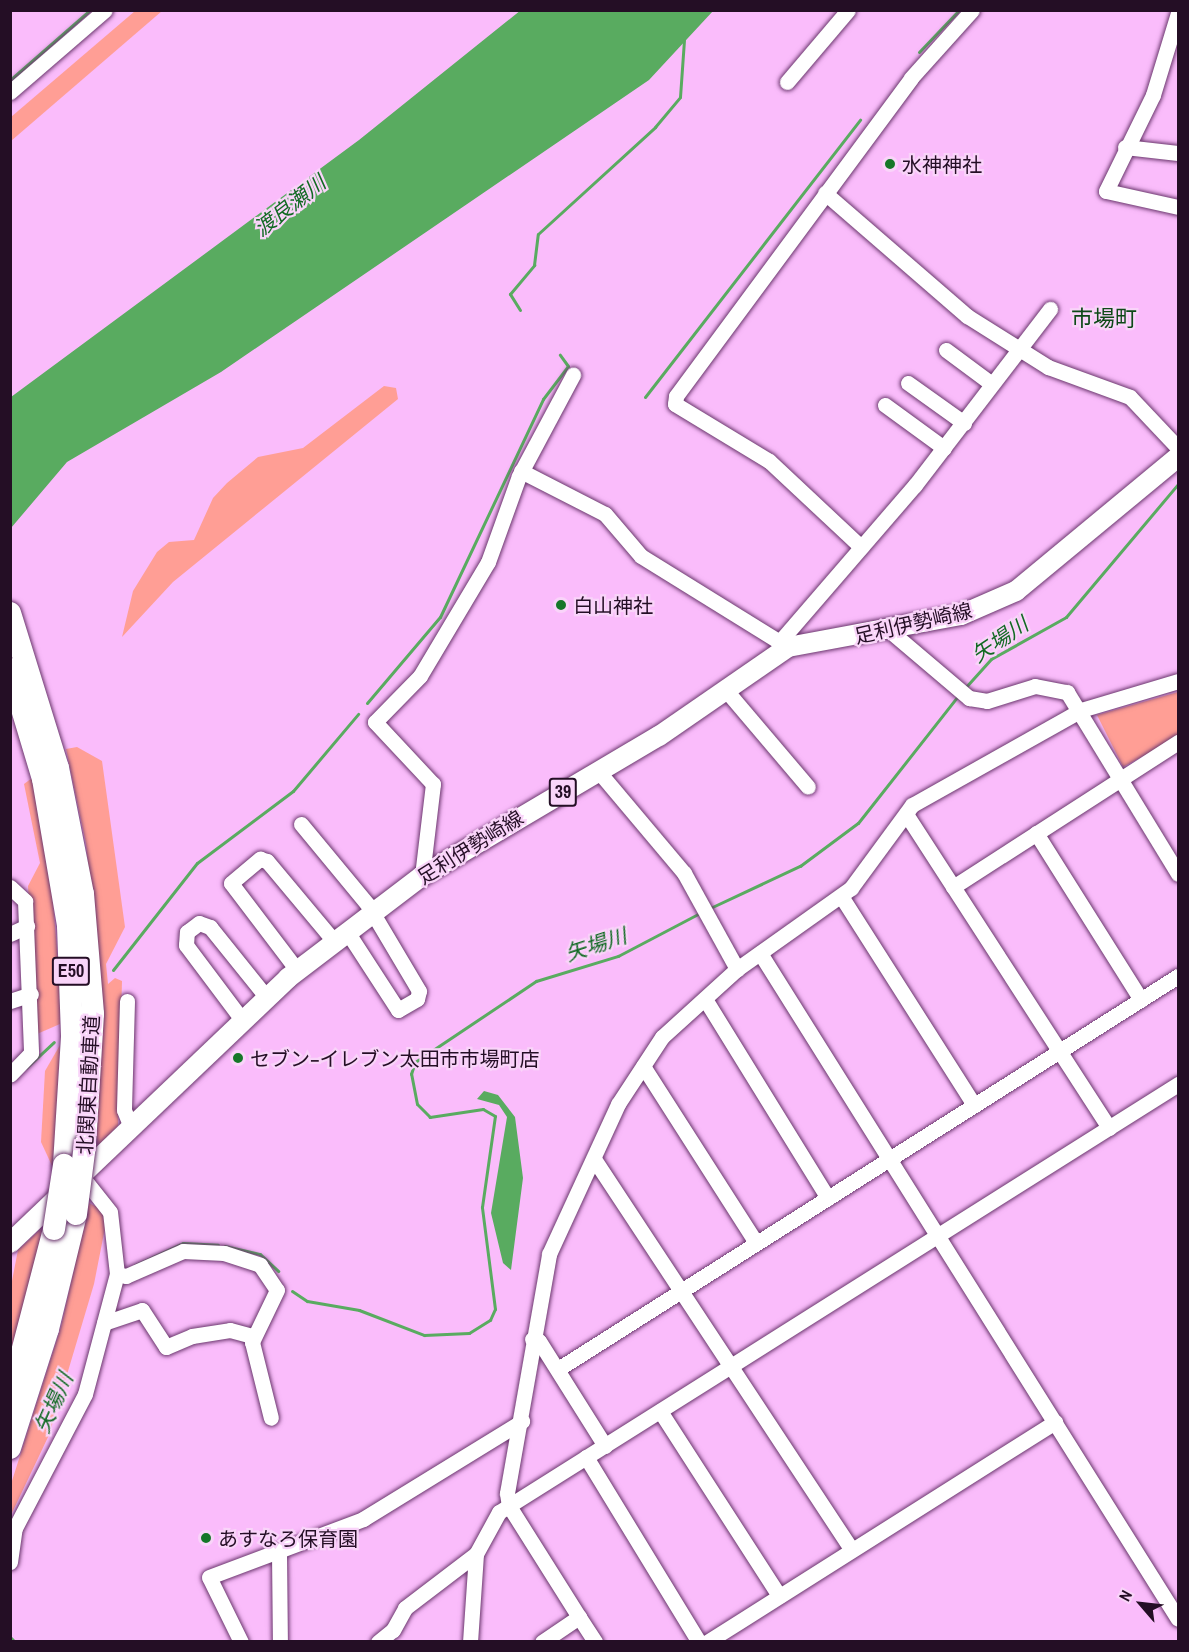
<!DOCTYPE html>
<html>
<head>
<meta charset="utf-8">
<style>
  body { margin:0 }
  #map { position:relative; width:1189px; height:1652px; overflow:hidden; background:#fabcfb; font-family:"Archivo Narrow","Noto Sans JP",sans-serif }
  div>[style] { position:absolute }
  .green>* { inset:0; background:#ff9e95 }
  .water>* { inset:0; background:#59ab60 }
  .stream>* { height:3px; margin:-1.5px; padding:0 1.5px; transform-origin:1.5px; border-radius:1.5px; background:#59ab60 }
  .roads { filter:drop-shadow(0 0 2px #6a366d) drop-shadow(0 0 2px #6a366d) }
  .minor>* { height:15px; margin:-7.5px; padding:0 7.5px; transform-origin:7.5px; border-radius:7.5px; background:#fff }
  .major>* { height:20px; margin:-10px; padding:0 10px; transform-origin:10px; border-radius:10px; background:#fff }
  .highway>* { height:22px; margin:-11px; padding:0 11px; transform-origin:11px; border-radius:11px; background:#fff }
  .bridges { filter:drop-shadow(0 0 2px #6a366d) drop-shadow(0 0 2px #6a366d) }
  .highway-bridge>* { height:22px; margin:-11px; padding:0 11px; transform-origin:11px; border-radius:11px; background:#fff }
  .dots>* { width:16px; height:16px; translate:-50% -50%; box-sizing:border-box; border:3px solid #f9d4f9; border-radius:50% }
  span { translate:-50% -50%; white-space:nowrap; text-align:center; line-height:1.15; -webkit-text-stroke:4.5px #f9d4f9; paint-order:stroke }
  .shield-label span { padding:2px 4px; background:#f9d4f9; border:2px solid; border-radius:4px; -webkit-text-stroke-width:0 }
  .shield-label { font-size:18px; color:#240e25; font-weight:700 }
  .poi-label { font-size:20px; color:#240e25 }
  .left { translate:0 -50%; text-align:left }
  .street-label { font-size:20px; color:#240e25 }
  .water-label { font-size:21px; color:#116a23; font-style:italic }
  .quarter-label { font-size:22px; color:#0d4917 }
  .frame { position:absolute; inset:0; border:12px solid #240e25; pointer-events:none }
  .north { position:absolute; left:1111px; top:1574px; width:60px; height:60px; -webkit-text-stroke:4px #f9d4f9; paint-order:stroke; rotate:298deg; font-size:16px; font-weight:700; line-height:24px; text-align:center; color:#240e25 }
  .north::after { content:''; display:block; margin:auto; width:21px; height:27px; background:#240e25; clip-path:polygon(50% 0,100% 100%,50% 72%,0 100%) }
</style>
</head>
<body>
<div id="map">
  <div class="green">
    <i style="clip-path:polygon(135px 11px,162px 11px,11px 141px,11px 117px)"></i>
    <i style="clip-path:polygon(384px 386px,396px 388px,398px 399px,173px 582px,122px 637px,133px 591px,157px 552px,169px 542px,194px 540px,213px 498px,227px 483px,258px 457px,303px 448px)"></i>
    <i style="clip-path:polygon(1178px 692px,1178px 737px,1123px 767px,1097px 715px)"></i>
    <i style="clip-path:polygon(77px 747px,102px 761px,125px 927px,106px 964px,108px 984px,115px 978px,122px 981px,118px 1126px,96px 1148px,102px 1004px,86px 844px,66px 749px)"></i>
    <i style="clip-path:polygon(32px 778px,53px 902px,60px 985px,60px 1024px,37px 1034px,28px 886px,40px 863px,24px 784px)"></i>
    <i style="clip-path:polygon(60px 1045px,54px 1170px,41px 1142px,45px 1071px)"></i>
    <i style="clip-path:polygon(89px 1203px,103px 1210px,105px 1228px,94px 1284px,49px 1435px,11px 1515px,11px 1484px,61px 1327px)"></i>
    <i style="clip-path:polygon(43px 1227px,11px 1360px,11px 1286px,18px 1250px)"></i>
  </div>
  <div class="water">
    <i style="clip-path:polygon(521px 10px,713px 11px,649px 80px,221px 372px,67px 462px,11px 528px,11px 397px,359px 140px)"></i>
    <i style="clip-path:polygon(484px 1091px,498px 1095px,515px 1117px,523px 1178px,511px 1270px,503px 1263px,491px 1213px,507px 1117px,499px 1105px,477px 1099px)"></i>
  </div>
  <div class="stream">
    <i style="left:919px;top:52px;width:58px;rotate:-46.4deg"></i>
    <i style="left:10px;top:80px;width:106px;rotate:-41.2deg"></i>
    <i style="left:520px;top:310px;width:19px;rotate:-122deg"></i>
    <i style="left:510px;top:294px;width:38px;rotate:-50deg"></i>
    <i style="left:534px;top:265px;width:31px;rotate:-83deg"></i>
    <i style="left:538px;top:234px;width:159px;rotate:-42.4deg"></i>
    <i style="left:655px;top:127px;width:39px;rotate:-50deg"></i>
    <i style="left:680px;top:97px;width:57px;rotate:-86deg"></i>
    <i style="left:645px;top:397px;width:351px;rotate:-52.2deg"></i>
    <i style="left:964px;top:689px;width:40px;rotate:-48deg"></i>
    <i style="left:991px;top:659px;width:86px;rotate:-29.2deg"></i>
    <i style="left:1066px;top:617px;width:174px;rotate:-49.9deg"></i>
    <i style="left:367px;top:703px;width:113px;rotate:-49.7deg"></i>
    <i style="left:440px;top:617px;width:241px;rotate:-64.7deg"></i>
    <i style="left:543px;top:399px;width:41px;rotate:-52.9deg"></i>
    <i style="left:568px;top:366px;width:14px;rotate:-126deg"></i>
    <i style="left:708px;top:909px;width:102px;rotate:-25.1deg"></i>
    <i style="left:800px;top:866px;width:72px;rotate:-36.6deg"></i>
    <i style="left:858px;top:823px;width:162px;rotate:-51.8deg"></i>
    <i style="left:113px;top:970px;width:136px;rotate:-51.9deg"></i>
    <i style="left:197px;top:863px;width:120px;rotate:-36.9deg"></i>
    <i style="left:293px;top:791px;width:101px;rotate:-49.8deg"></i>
    <i style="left:26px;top:1068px;width:38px;rotate:-43deg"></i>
    <i style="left:225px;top:1246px;width:36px;rotate:13deg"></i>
    <i style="left:260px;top:1254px;width:25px;rotate:43deg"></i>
    <i style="left:135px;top:1265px;width:53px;rotate:-24.6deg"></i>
    <i style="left:183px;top:1243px;width:35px;rotate:3deg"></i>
    <i style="left:292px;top:1291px;width:18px;rotate:34deg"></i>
    <i style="left:307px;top:1301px;width:53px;rotate:9.8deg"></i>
    <i style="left:359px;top:1310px;width:70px;rotate:21deg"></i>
    <i style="left:424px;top:1335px;width:45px;rotate:-2.5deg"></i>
    <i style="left:469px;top:1333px;width:25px;rotate:-32deg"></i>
    <i style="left:490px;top:1320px;width:12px;rotate:-66deg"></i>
    <i style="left:495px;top:1309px;width:103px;rotate:-97.3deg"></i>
    <i style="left:482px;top:1207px;width:92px;rotate:-81.9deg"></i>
    <i style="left:495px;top:1116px;width:14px;rotate:-150deg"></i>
    <i style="left:483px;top:1109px;width:54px;rotate:171.4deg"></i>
    <i style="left:430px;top:1117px;width:18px;rotate:-135deg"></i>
    <i style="left:417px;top:1104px;width:31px;rotate:-101deg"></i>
    <i style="left:411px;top:1074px;width:13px;rotate:-72deg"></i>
    <i style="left:415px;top:1062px;width:146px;rotate:-33.8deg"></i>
    <i style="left:536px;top:981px;width:86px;rotate:-17deg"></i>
    <i style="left:618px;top:956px;width:93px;rotate:-27.7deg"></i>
    <i style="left:10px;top:1637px;width:7px;rotate:45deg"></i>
  </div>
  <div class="roads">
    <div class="minor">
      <i style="left:1178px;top:13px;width:86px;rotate:107deg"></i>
      <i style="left:1153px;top:95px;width:107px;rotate:116.1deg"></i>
      <i style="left:1106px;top:191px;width:74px;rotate:12.5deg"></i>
      <i style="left:787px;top:82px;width:94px;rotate:-49.7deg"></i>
      <i style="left:10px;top:92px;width:125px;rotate:-40.8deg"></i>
      <i style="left:1125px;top:147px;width:53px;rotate:6.5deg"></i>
      <i style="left:825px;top:193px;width:188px;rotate:40.9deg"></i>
      <i style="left:967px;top:316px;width:96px;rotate:32.2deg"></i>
      <i style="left:1048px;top:367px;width:87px;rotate:20.1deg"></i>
      <i style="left:1130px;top:397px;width:70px;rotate:46.7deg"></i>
      <i style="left:946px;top:350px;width:57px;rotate:36.5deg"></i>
      <i style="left:908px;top:383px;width:69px;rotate:35.5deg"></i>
      <i style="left:885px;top:405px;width:73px;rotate:36.1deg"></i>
      <i style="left:521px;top:471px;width:94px;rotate:27.1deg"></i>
      <i style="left:605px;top:514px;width:55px;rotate:49.4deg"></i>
      <i style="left:641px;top:556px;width:173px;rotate:31.8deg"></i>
      <i style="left:861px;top:547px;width:126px;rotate:-136.9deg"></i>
      <i style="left:769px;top:461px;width:110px;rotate:-148.8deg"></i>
      <i style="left:675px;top:404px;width:8px;rotate:-83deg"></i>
      <i style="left:676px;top:396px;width:395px;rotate:-53.5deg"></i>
      <i style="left:911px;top:78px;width:91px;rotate:-48.1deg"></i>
      <i style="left:890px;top:631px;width:104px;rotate:40.3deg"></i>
      <i style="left:969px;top:698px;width:18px;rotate:9deg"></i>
      <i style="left:987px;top:701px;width:50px;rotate:-17.4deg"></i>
      <i style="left:1035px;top:686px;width:33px;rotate:11deg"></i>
      <i style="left:1067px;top:692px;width:213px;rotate:58.6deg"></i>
      <i style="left:782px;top:639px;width:203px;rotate:-49.2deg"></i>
      <i style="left:915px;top:485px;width:222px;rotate:-52.5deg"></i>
      <i style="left:725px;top:689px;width:128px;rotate:49.7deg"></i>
      <i style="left:599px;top:772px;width:132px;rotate:49.9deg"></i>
      <i style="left:684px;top:873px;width:110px;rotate:61.1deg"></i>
      <i style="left:906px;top:814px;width:374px;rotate:57.1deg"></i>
      <i style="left:301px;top:824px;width:105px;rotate:50.4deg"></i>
      <i style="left:368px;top:905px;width:100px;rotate:59.3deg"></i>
      <i style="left:419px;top:991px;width:8px;rotate:104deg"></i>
      <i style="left:417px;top:999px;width:22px;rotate:150deg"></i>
      <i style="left:398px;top:1010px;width:95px;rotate:-123deg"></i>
      <i style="left:1036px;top:833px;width:197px;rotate:57.8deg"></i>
      <i style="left:422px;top:876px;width:93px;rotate:-83.2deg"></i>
      <i style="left:433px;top:784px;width:85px;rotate:-133.1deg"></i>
      <i style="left:375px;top:722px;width:64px;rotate:-45.6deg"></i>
      <i style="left:420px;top:676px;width:133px;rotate:-59.2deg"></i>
      <i style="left:488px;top:562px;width:91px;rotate:-70.2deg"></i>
      <i style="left:519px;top:476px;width:115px;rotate:-61.9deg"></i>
      <i style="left:10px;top:887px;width:21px;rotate:43deg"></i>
      <i style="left:25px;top:901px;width:152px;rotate:87.7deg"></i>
      <i style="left:31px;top:1053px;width:30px;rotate:134deg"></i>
      <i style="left:953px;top:887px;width:268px;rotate:-32.8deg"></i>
      <i style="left:841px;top:896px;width:248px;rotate:57.5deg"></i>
      <i style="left:10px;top:934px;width:19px;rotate:-25deg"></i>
      <i style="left:760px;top:953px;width:786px;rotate:57.89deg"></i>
      <i style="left:297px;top:970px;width:109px;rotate:-127.2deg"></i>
      <i style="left:231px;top:883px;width:38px;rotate:-40deg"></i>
      <i style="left:260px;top:859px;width:7px;rotate:16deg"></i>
      <i style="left:267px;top:861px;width:103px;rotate:50.1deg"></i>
      <i style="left:705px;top:999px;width:234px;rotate:58.3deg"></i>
      <i style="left:10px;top:1001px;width:22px;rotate:-18deg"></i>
      <i style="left:127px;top:1001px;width:109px;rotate:91.6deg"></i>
      <i style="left:124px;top:1110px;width:18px;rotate:68deg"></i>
      <i style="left:243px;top:1021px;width:95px;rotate:-126.9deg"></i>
      <i style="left:186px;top:945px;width:13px;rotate:-86deg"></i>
      <i style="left:187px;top:932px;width:15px;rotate:-37deg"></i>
      <i style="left:199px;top:923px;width:12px;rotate:20deg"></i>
      <i style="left:210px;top:927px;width:91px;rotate:51.2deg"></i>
      <i style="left:643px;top:1066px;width:210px;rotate:57.4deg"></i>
      <i style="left:594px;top:1159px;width:468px;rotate:56.6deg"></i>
      <i style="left:117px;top:1274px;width:9px;rotate:13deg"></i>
      <i style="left:126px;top:1276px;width:62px;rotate:-23.7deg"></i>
      <i style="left:183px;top:1251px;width:41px;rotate:2.8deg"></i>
      <i style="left:224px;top:1253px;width:38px;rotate:18deg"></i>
      <i style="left:260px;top:1265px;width:30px;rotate:56deg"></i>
      <i style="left:277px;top:1290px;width:58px;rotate:115.7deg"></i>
      <i style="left:252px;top:1342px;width:78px;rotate:76deg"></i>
      <i style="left:104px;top:1323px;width:40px;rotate:-18.9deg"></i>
      <i style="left:142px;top:1310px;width:44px;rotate:57deg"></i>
      <i style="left:166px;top:1347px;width:28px;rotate:-23deg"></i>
      <i style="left:192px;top:1336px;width:38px;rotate:-9deg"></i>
      <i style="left:230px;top:1330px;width:23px;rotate:15deg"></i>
      <i style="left:532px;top:1339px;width:7px;rotate:16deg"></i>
      <i style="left:539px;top:1341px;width:124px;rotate:57.8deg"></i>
      <i style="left:558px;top:1369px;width:734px;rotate:-32.37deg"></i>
      <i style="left:660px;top:1411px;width:220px;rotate:57.2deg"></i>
      <i style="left:586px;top:1457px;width:217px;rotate:58.6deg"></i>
      <i style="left:279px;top:1553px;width:89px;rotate:89.4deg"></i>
      <i style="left:10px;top:1562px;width:34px;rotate:-82deg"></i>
      <i style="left:15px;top:1528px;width:151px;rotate:-62.4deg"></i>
      <i style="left:85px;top:1394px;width:124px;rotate:-75.1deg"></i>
      <i style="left:117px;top:1274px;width:62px;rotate:-96.4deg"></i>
      <i style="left:110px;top:1212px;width:48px;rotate:-128.3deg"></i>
      <i style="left:579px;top:1617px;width:131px;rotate:-122.2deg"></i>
      <i style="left:509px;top:1506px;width:13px;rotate:-99deg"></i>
      <i style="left:507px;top:1493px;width:243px;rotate:-80deg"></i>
      <i style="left:549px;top:1254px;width:165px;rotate:-65.3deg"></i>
      <i style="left:618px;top:1104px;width:80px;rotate:-56.7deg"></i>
      <i style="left:662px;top:1037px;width:101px;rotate:-42.2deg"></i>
      <i style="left:737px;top:969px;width:140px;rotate:-35.4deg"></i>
      <i style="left:851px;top:888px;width:103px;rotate:-53.7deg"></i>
      <i style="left:912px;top:805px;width:194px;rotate:-29.3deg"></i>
      <i style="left:1081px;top:710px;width:101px;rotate:-16.6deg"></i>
      <i style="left:241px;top:1642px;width:72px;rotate:-116.2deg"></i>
      <i style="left:209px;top:1577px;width:165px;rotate:-20.6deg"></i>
      <i style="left:363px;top:1519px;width:187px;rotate:-31.6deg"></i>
      <i style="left:378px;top:1642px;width:19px;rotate:-39deg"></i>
      <i style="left:393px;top:1630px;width:25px;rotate:-61deg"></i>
      <i style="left:405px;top:1608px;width:89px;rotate:-37.3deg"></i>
      <i style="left:470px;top:1642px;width:88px;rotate:-86.1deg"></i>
      <i style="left:476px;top:1554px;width:48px;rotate:-61.3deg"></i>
      <i style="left:499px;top:1512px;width:803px;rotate:-32.22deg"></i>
      <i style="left:542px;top:1642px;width:45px;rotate:-34deg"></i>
      <i style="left:579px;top:1617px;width:30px;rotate:57deg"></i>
      <i style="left:707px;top:1642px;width:412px;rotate:-32.3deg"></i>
    </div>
    <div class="major">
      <i style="left:10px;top:1243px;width:384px;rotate:-43.6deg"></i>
      <i style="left:288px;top:978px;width:168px;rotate:-37.3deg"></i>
      <i style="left:422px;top:876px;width:275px;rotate:-30.6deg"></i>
      <i style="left:659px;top:736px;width:157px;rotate:-34.6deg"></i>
      <i style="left:788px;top:647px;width:176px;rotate:-10.5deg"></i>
      <i style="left:961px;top:615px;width:60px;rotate:-23.6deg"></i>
      <i style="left:1016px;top:591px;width:210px;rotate:-39.6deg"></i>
    </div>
    <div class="highway">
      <i style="left:10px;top:613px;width:162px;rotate:72.8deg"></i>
      <i style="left:58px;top:768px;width:128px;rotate:78.8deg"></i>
      <i style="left:83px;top:894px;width:120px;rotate:85.2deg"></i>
      <i style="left:93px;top:1014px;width:131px;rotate:93.5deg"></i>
      <i style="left:10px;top:669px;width:115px;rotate:73.3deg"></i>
      <i style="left:43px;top:779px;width:149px;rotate:80.3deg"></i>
      <i style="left:68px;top:926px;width:111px;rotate:87.9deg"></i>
      <i style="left:72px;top:1037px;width:128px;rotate:93.6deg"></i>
      <i style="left:10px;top:1398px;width:175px;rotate:-75.4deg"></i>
      <i style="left:10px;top:1448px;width:125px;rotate:-72.3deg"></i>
      <i style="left:48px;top:1329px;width:118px;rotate:-76.3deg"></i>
    </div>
  </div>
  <div class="bridges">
    <div class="highway-bridge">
      <i style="left:76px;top:1214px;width:70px;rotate:-82.6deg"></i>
      <i style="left:54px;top:1229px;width:65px;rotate:-81.1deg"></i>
    </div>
  </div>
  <div class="dots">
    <i style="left:890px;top:164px;background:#157728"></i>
    <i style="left:561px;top:605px;background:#157728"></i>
    <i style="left:238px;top:1058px;background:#157728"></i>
    <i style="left:206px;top:1538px;background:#157728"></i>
  </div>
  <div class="shield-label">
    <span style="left:563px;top:792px">39</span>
    <span style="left:71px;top:971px">E50</span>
  </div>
  <div class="poi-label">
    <span class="left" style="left:902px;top:164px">水神神社</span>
    <span class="left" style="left:573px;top:605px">白山神社</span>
    <span class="left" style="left:250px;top:1058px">セブン−イレブン太田市市場町店</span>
    <span class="left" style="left:218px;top:1538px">あすなろ保育園</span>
  </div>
  <div class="street-label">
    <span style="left:913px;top:623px;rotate:-13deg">足利伊勢崎線</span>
    <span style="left:470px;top:847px;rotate:-32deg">足利伊勢崎線</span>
    <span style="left:88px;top:1085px;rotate:-87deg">北関東自動車道</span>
  </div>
  <div class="water-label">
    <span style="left:290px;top:206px;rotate:-38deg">渡良瀬川</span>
    <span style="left:1000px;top:640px;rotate:-34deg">矢場川</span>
    <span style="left:596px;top:945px;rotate:-18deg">矢場川</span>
    <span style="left:54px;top:1403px;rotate:-66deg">矢場川</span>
  </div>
  <div class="quarter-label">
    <span style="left:1104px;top:319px">市場町</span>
  </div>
  <div class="frame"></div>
  <div class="north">N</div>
</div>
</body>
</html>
